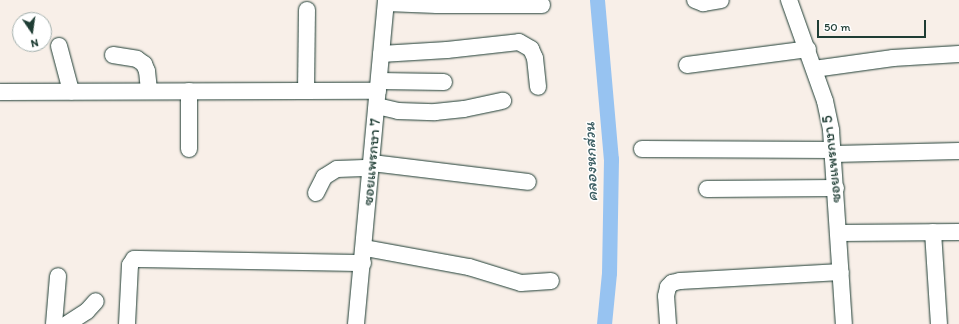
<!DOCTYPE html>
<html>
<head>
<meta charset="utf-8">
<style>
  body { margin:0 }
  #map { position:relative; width:959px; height:324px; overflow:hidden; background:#f8efe8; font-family:Itim,"Playpen Sans Thai",sans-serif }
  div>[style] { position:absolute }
  .canal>* { height:15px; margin:-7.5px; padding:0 7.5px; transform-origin:7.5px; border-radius:7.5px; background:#97c3f1 }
  .roads { filter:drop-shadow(0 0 1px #1f3d34) drop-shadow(0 0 1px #1f3d34) }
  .minor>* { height:16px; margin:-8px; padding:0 8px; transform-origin:8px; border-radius:8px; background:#fff }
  span { translate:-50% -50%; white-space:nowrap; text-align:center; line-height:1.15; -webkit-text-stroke:3px #fff; paint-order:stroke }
  .street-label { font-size:15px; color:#1f3d34 }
  .water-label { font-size:16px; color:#3d5e63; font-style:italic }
  .north { position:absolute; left:12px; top:12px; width:40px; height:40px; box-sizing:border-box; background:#fff; border:1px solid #a5b1ae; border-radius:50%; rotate:167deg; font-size:11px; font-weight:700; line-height:16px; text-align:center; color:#1f3d34 }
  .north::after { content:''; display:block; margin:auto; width:14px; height:18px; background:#1f3d34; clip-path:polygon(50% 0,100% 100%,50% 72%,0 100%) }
  .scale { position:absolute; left:817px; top:20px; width:109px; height:18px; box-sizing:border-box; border:2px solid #1f3d34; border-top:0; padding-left:5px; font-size:12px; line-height:14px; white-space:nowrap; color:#1f3d34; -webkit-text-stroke:3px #fff; paint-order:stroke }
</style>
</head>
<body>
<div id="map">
  <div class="canal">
    <i style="left:597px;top:0;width:160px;rotate:85deg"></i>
    <i style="left:611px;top:159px;width:114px;rotate:91deg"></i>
    <i style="left:609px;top:273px;width:51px;rotate:95.6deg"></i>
  </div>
  <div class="roads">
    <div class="minor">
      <i style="left:695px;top:0;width:9px;rotate:21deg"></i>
      <i style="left:703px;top:3px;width:18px;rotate:-9deg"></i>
      <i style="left:789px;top:0;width:107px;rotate:70.4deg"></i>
      <i style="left:825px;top:101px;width:30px;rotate:78deg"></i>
      <i style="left:831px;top:130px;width:194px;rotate:86.2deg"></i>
      <i style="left:386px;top:3px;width:51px;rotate:2.2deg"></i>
      <i style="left:437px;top:5px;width:105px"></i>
      <i style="left:59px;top:46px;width:47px;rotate:75.1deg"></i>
      <i style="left:381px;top:54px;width:66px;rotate:-3.5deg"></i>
      <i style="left:447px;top:50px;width:72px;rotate:-6.3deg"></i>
      <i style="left:519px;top:42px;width:14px;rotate:30deg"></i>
      <i style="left:531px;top:49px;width:10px;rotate:66deg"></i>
      <i style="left:535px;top:58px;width:29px;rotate:84deg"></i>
      <i style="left:113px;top:55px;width:24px;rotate:9deg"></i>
      <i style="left:137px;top:59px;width:9px;rotate:36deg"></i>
      <i style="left:144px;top:64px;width:8px;rotate:67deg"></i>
      <i style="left:147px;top:71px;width:20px;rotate:84deg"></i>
      <i style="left:687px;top:65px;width:122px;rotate:-7.5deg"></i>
      <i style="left:814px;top:69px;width:80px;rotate:-7.9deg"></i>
      <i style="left:893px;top:58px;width:66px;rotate:-3.5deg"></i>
      <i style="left:379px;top:81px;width:65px;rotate:0.9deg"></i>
      <i style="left:189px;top:91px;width:58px;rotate:90deg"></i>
      <i style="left:306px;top:91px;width:81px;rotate:-89.3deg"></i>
      <i style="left:0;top:92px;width:378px;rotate:-0.2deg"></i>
      <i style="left:377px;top:106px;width:22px;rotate:13deg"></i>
      <i style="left:398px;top:111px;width:37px;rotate:2deg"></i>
      <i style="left:435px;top:112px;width:29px;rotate:-6deg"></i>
      <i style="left:464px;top:109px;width:40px;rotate:-12deg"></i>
      <i style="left:642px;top:149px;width:191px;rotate:0.3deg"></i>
      <i style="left:834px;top:154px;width:125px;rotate:-1.4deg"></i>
      <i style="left:372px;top:163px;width:157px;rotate:6.9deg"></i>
      <i style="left:707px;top:189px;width:129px;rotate:-0.4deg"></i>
      <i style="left:316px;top:193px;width:18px;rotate:-63deg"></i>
      <i style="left:324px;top:177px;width:15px;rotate:-32deg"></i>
      <i style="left:337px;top:169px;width:34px;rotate:-2deg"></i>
      <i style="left:933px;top:232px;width:92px;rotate:86.3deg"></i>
      <i style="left:839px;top:233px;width:120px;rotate:-0.5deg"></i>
      <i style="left:365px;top:248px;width:106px;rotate:10.4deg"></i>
      <i style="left:469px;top:267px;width:54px;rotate:17.1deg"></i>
      <i style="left:521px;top:283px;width:30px;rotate:-4deg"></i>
      <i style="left:54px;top:324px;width:48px;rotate:-85.2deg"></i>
      <i style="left:67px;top:324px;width:24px;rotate:-33deg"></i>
      <i style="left:87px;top:311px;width:13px;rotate:-48deg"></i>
      <i style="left:127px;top:324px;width:59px;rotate:-87.1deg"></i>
      <i style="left:130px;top:265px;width:7px;rotate:-56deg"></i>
      <i style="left:134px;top:259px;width:229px;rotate:1deg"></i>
      <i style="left:356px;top:324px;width:325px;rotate:-84.7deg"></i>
      <i style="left:668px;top:324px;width:28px;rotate:-94deg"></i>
      <i style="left:666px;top:296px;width:9px;rotate:-77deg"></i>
      <i style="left:668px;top:287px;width:6px;rotate:-45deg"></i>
      <i style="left:672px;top:283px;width:8px;rotate:-14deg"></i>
      <i style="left:680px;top:281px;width:161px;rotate:-3.2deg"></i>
    </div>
  </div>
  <div class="street-label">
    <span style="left:832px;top:159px;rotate:-96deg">ซอยแพรกษา 5</span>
    <span style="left:372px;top:162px;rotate:-85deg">ซอยแพรกษา 7</span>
  </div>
  <div class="water-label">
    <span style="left:591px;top:162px;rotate:-92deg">คลองหกส่วน</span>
  </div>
  <div class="north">N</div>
  <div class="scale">50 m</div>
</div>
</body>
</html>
